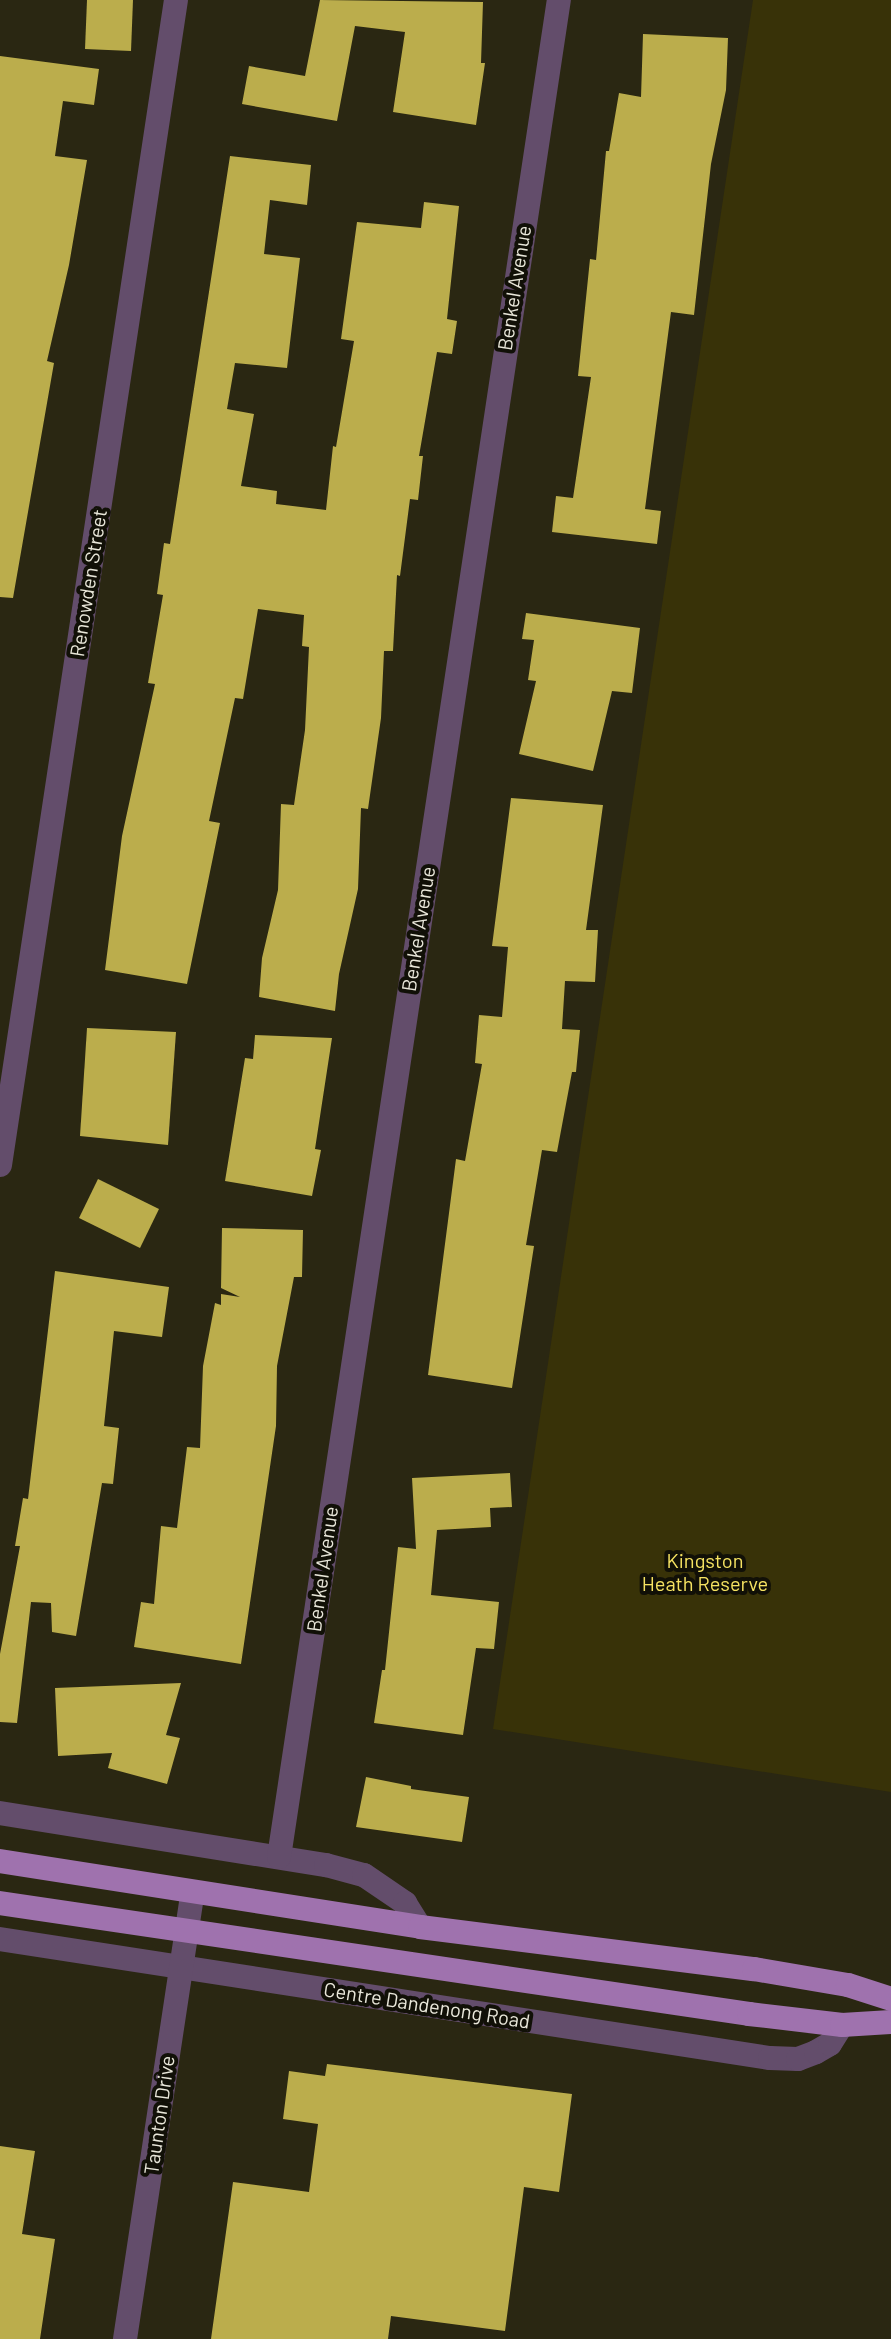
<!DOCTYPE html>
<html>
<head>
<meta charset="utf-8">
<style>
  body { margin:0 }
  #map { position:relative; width:891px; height:2339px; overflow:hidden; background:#2a2712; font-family:Barlow,sans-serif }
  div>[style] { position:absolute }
  .green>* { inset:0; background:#383208 }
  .building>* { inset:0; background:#bbad4c }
  .minor>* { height:24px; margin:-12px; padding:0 12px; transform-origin:12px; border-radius:12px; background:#634d6b }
  .primary>* { height:24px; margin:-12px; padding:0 12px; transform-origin:12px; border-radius:12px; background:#9f72ae }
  span { translate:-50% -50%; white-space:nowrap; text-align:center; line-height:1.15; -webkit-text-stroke:8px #111007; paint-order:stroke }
  .street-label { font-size:20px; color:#e9e7da }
  .park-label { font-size:20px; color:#f6e362 }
</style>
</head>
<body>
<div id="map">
  <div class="green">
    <i style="clip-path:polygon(753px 0,891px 0,891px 1792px,493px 1729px)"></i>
  </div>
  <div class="building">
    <i style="clip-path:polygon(87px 0,133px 0,131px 51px,85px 49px)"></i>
    <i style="clip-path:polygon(320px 0,483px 2px,481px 63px,485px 63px,476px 125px,393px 112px,405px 32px,355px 26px,337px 121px,242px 104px,249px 66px,305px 76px)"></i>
    <i style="clip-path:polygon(643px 34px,728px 38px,726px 90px,711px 164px,694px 315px,671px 312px,645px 509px,661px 511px,657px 544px,552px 532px,556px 496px,573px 498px,591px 377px,578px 376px,590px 259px,596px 260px,606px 151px,609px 151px,619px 93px,641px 97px)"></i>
    <i style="clip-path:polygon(0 56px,99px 69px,94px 105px,63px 101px,55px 156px,87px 160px,69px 265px,47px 361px,54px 363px,13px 598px,0 597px)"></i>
    <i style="clip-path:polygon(230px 156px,311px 165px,307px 205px,270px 200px,264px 254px,300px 258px,287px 368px,235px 363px,227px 409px,254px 414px,241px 486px,277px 491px,276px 504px,326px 510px,333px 446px,336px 447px,354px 341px,341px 339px,357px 222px,421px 228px,424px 202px,459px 206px,447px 319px,457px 321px,452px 354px,437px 352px,419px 456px,423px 456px,418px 500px,410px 499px,400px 576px,397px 575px,393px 651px,384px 651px,381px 718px,368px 809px,361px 808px,358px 889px,339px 974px,335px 1011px,259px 997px,262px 958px,278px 890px,281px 804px,294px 805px,305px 730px,309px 647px,302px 646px,304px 615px,258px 609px,243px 699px,235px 698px,209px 821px,220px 823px,187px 984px,105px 970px,122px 836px,155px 684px,148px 683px,163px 595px,157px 594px,164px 543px,170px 544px)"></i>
    <i style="clip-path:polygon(526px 613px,640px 628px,632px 693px,612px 691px,593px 771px,519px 754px,536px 681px,528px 680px,534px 640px,522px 639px)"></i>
    <i style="clip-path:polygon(511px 798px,603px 805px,586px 930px,598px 930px,595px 982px,565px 981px,562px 1029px,580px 1030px,576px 1072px,572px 1072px,557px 1152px,542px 1150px,526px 1245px,534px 1246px,512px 1388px,428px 1375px,456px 1159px,465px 1161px,482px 1064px,475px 1063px,479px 1015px,502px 1017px,508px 947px,492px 946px)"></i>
    <i style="clip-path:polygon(87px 1028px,176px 1032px,168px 1145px,80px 1136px)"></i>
    <i style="clip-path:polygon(255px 1035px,332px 1038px,315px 1149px,321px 1150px,312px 1196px,225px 1181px,245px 1058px,253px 1059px)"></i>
    <i style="clip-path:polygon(98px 1179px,159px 1209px,140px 1248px,79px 1218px)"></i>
    <i style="clip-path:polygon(222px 1228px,303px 1230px,302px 1277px,294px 1277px,277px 1366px,276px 1426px,241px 1664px,134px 1647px,141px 1602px,154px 1604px,161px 1526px,177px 1528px,187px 1447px,200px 1448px,203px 1366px,215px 1303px,221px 1305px,221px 1294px,240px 1297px,221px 1288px)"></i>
    <i style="clip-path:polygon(55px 1271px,169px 1287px,162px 1337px,114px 1331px,104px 1426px,119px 1428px,113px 1484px,102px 1483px,76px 1636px,52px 1632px,51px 1603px,31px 1602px,17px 1723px,0 1722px,0 1654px,20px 1546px,15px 1546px,23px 1498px,28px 1499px)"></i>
    <i style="clip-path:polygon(510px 1473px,512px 1507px,490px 1508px,491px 1527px,437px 1530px,431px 1595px,499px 1602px,494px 1649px,476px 1648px,463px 1735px,374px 1723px,382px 1670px,385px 1670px,398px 1547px,416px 1549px,412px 1478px)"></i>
    <i style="clip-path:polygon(181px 1683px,166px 1735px,180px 1738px,167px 1784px,108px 1768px,112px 1753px,58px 1756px,55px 1688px)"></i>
    <i style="clip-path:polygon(366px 1777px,411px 1786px,411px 1789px,469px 1797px,462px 1842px,356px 1827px)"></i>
    <i style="clip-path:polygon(327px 2064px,572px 2094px,559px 2192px,524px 2187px,505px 2331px,391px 2316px,388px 2339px,211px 2339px,233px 2182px,309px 2192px,318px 2124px,283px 2119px,289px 2071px,325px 2076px)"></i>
    <i style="clip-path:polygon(0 2146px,35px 2151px,22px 2234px,55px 2239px,40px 2339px,0 2339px)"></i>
  </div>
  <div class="minor">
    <i style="left:0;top:1165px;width:1178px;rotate:-81.41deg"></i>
    <i style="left:0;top:1813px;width:330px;rotate:9.1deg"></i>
    <i style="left:326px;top:1865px;width:39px;rotate:15deg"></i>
    <i style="left:364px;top:1875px;width:50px;rotate:34.3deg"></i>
    <i style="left:405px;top:1903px;width:28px;rotate:58deg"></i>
    <i style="left:279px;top:1857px;width:1878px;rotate:-81.43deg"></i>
    <i style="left:0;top:1939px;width:779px;rotate:8.79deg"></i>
    <i style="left:770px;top:2058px;width:28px;rotate:2deg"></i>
    <i style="left:798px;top:2059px;width:19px;rotate:-21deg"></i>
    <i style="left:816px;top:2052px;width:16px;rotate:-30deg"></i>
    <i style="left:830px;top:2044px;width:22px;rotate:-58deg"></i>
    <i style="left:125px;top:2339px;width:452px;rotate:-81.4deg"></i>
  </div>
  <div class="primary">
    <i style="left:0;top:1861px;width:425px;rotate:8.9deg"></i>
    <i style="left:420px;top:1927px;width:337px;rotate:7.2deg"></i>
    <i style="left:754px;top:1969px;width:95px;rotate:9.7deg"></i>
    <i style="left:848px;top:1985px;width:45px;rotate:18deg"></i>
    <i style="left:0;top:1903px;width:757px;rotate:8.43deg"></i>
    <i style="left:749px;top:2014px;width:94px;rotate:6.7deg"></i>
    <i style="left:842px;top:2025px;width:49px;rotate:-3.5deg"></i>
  </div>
  <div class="street-label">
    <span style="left:514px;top:288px;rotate:-81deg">Benkel Avenue</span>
    <span style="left:88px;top:583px;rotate:-81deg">Renowden Street</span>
    <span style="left:418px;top:929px;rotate:-81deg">Benkel Avenue</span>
    <span style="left:322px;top:1569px;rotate:-82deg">Benkel Avenue</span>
    <span style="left:427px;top:2005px;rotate:9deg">Centre Dandenong Road</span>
    <span style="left:159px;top:2115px;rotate:-82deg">Taunton Drive</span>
  </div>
  <div class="park-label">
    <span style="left:705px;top:1572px">Kingston<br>Heath Reserve</span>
  </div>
</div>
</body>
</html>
